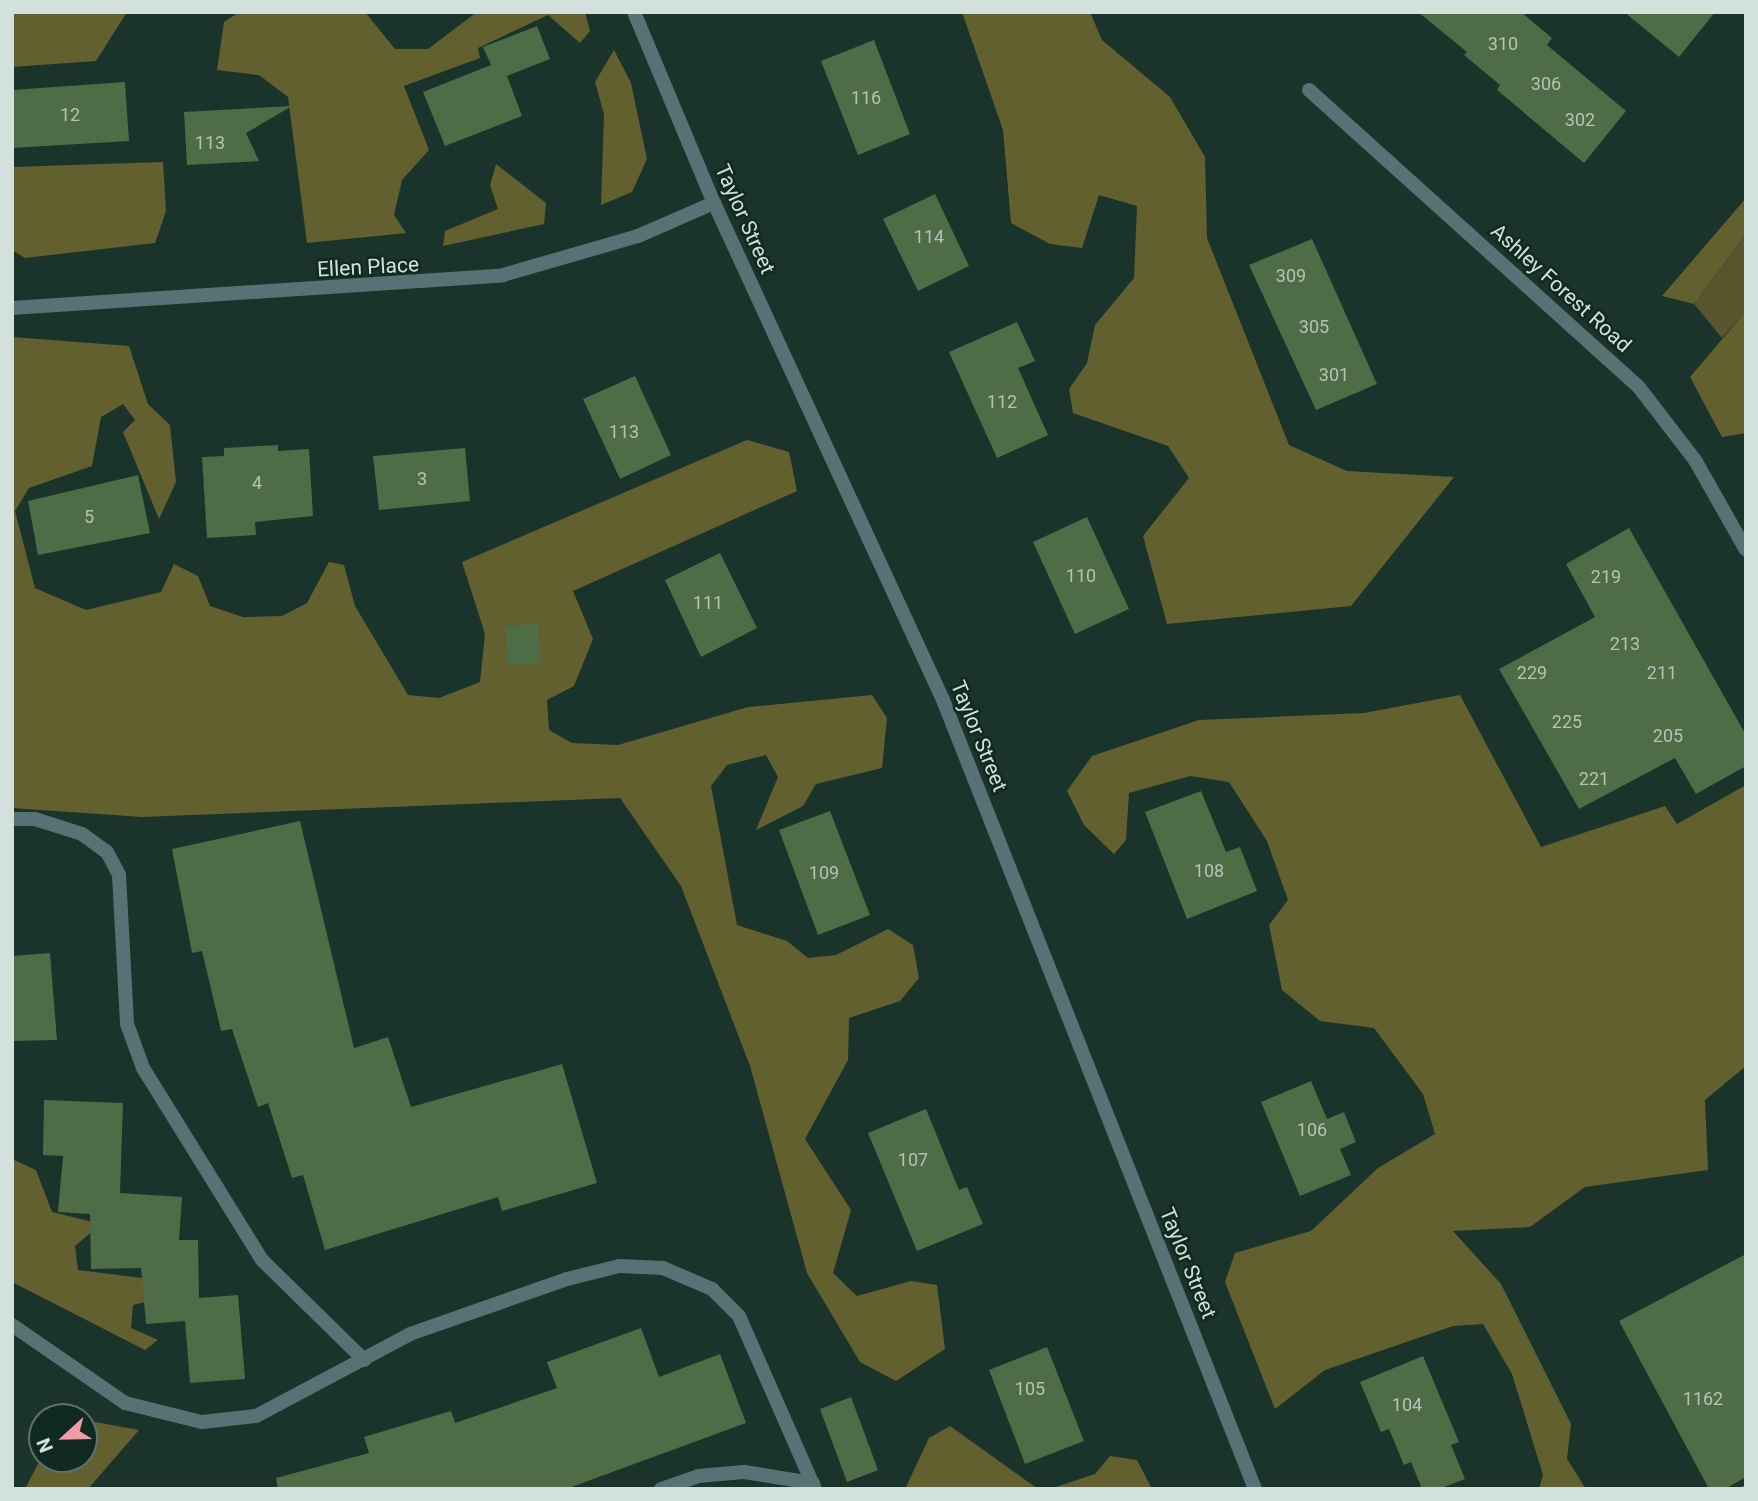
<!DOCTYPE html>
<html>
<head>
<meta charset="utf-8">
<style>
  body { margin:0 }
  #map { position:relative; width:1758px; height:1501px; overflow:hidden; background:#1a332b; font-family:Roboto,sans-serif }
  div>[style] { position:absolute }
  .green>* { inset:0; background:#57552e }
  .forest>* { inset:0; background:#63602f }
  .building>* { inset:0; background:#4e6c45 }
  .path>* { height:4.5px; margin-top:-2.25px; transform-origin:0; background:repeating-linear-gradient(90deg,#6f837c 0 3.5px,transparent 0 8.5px) }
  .service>* { height:14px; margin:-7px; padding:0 7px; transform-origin:7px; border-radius:7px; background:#577174 }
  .minor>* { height:14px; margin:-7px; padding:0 7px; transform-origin:7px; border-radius:7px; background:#577174 }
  span { translate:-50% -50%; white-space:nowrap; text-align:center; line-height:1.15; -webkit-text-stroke:5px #102921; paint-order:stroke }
  .number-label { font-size:18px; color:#b2c4b6 }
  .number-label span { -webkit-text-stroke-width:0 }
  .street-label { font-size:21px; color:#d3e1dc }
  .frame { position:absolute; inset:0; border:14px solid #d3e1dc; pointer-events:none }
  .north { position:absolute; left:28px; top:1403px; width:70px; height:70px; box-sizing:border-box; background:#102921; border:2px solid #5e736c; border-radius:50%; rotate:248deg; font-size:19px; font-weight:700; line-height:28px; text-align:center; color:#d3e1dc }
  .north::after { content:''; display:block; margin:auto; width:24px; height:32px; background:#f39aa8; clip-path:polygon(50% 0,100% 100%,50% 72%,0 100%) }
</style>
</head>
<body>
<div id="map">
  <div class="green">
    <i style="clip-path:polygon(1746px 234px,1746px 311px,1722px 338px,1694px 304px)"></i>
  </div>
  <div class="forest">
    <i style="clip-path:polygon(12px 12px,127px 12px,96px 61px,12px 67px)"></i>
    <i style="clip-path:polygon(239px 12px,365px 12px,395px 49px,428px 49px,477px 12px,585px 12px,590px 31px,580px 43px,548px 15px,478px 48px,480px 58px,404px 86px,429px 150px,402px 180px,394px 215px,406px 233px,307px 243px,288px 97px,259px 75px,217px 70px,224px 22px)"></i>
    <i style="clip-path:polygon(962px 12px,1090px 12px,1102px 40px,1170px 97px,1205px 157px,1207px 238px,1289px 445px,1347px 471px,1454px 477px,1351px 606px,1167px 624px,1143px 536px,1189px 478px,1168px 446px,1073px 413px,1069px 389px,1087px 363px,1095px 325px,1134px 278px,1137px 206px,1099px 195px,1082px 248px,1050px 244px,1011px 223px,1003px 130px)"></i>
    <i style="clip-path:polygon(614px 50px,631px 83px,647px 159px,632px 192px,601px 205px,604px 114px,595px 82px)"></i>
    <i style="clip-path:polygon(163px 162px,166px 211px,155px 243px,25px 258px,12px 250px,12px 167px)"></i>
    <i style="clip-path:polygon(496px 164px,546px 203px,544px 224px,443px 246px,445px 231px,498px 209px,490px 185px)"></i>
    <i style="clip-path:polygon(1746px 198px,1746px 234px,1694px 304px,1662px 296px)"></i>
    <i style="clip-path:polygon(1746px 311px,1746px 433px,1722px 437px,1690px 377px)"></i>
    <i style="clip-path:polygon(12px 337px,129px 346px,148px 404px,170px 425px,176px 482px,159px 519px,123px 432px,135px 420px,123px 404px,101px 417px,92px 466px,29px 488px,15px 511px,35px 588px,86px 610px,161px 592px,174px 564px,198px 576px,210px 606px,243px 617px,282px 616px,307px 603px,329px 562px,344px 565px,355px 606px,408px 695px,439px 698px,480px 682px,485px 634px,462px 562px,747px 440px,789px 452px,797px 491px,573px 591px,593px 639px,574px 686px,547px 700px,549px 730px,572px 743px,618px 745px,748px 707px,872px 695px,887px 718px,882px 768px,816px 784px,803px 806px,756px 830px,778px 777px,766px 755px,727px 765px,711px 786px,737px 925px,787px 941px,808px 958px,836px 955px,888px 929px,913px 945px,919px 978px,900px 1001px,849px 1018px,848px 1060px,805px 1139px,851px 1210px,833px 1273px,857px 1296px,911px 1281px,937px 1285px,945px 1349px,896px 1381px,860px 1362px,807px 1273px,750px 1066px,681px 886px,620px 798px,142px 817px,12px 808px)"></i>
    <i style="clip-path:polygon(1460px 695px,1541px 847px,1665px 806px,1677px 824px,1746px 785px,1746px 1066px,1705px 1100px,1708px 1170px,1585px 1187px,1530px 1227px,1453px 1231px,1501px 1284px,1571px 1424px,1567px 1459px,1586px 1489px,1539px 1489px,1543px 1475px,1512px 1374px,1483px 1324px,1453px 1326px,1325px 1370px,1275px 1409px,1225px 1282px,1235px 1253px,1311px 1231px,1378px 1168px,1435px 1134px,1423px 1094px,1374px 1028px,1320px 1021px,1282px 990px,1269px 925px,1288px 900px,1267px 841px,1229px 782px,1190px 776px,1129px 793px,1126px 840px,1114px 854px,1084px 825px,1067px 791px,1092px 756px,1199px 720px,1364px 713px)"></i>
    <i style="clip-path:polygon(12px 1159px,36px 1170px,52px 1212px,101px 1224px,75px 1246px,78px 1270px,182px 1283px,174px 1295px,133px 1305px,131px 1328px,158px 1340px,145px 1350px,12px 1282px)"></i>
    <i style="clip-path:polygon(84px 1420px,139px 1430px,88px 1489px,25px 1489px,42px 1456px,84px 1459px)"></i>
    <i style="clip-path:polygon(950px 1426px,1038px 1489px,905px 1489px,929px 1438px)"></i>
    <i style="clip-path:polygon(1110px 1456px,1137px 1460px,1152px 1489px,1050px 1489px,1095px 1474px)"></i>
  </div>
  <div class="building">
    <i style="clip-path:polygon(1418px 12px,1521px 12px,1552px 38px,1547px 45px,1626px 111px,1584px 163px,1497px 90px,1500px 85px,1464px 55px,1467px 52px)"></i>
    <i style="clip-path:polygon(1624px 12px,1715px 12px,1679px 57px)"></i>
    <i style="clip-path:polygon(537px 26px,550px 59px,507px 76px,522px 116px,445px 146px,423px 92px,491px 65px,483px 47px)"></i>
    <i style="clip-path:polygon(874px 40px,910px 134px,858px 155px,821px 61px)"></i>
    <i style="clip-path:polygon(125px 82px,129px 141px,12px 148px,12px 90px)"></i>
    <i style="clip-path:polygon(292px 106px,246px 133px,259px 161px,187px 165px,184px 112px)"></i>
    <i style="clip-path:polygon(935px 194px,969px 266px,918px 291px,883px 219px)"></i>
    <i style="clip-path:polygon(1312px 239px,1377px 384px,1316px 410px,1249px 265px)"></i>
    <i style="clip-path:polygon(1017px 322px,1035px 361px,1018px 368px,1048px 435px,997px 458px,949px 352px)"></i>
    <i style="clip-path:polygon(635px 376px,671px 455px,620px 479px,583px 399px)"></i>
    <i style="clip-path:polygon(278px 445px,278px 451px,309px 449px,313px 516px,255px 522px,256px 535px,207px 538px,202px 457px,224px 456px,224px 448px)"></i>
    <i style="clip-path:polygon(465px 448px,470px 501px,379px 510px,373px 456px)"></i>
    <i style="clip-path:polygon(138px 475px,150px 533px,38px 555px,28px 501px)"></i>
    <i style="clip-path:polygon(1087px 517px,1129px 609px,1075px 634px,1033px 542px)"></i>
    <i style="clip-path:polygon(1629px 528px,1746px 735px,1746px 766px,1696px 794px,1675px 758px,1579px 809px,1499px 669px,1595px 617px,1566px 564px)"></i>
    <i style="clip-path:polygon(720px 553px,757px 628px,701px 657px,665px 580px)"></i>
    <i style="clip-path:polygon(538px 624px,541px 663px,508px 665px,505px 626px)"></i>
    <i style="clip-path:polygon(1201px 791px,1226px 852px,1240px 847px,1257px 891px,1187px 919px,1145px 812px)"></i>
    <i style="clip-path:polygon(830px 811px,870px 915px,818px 935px,779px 830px)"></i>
    <i style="clip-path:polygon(300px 821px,354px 1048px,388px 1037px,411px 1107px,562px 1064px,597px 1183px,502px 1211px,498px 1197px,325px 1250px,303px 1175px,292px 1178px,268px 1103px,258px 1107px,232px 1029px,221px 1031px,202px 951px,192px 953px,172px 849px)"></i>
    <i style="clip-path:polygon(50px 953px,57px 1040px,12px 1041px,12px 956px)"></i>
    <i style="clip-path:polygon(1311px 1081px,1327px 1119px,1344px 1112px,1356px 1142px,1340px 1149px,1351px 1175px,1300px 1196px,1261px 1102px)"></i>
    <i style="clip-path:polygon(44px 1100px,123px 1103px,120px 1193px,182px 1197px,179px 1240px,198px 1240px,199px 1298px,238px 1295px,245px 1379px,190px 1383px,185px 1321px,146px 1324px,141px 1268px,91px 1269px,90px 1214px,58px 1212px,63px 1156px,43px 1155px)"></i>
    <i style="clip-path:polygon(926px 1109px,959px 1190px,967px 1187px,983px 1224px,917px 1251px,868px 1133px)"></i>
    <i style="clip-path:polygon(1746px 1254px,1746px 1477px,1725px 1489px,1709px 1489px,1619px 1321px)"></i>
    <i style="clip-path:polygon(641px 1328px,659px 1377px,720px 1354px,746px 1423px,566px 1489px,278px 1489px,276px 1478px,369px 1453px,364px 1437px,451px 1411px,455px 1423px,557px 1388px,547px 1362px)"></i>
    <i style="clip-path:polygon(1047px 1347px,1084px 1441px,1025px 1464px,989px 1370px)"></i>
    <i style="clip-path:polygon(1423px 1356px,1459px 1442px,1451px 1445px,1465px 1479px,1439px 1489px,1422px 1489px,1411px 1462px,1404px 1465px,1389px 1429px,1381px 1432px,1360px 1382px)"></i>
    <i style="clip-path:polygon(851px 1397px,878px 1470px,847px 1482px,820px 1409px)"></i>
  </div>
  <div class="path">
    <i style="left:1682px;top:1489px;width:12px"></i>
    <i style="left:1742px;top:1489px;width:4px;rotate:-27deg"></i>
  </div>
  <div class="service">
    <i style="left:661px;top:1489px;width:39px;rotate:-19deg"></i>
    <i style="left:698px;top:1476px;width:46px;rotate:-5deg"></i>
    <i style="left:744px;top:1472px;width:70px;rotate:9.1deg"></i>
  </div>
  <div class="minor">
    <i style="left:634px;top:12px;width:207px;rotate:67.3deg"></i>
    <i style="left:714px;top:203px;width:547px;rotate:65.26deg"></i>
    <i style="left:943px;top:700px;width:848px;rotate:68.42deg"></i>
    <i style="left:1309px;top:90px;width:443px;rotate:42deg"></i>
    <i style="left:1638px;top:386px;width:93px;rotate:52.4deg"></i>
    <i style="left:1695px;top:460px;width:103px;rotate:60.5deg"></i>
    <i style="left:12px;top:308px;width:492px;rotate:-3.8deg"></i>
    <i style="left:503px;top:275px;width:141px;rotate:-16.1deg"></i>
    <i style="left:638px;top:236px;width:83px;rotate:-23.5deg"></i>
    <i style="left:12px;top:819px;width:23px"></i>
    <i style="left:35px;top:819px;width:49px;rotate:17.7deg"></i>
    <i style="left:82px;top:834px;width:31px;rotate:36deg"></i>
    <i style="left:107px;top:852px;width:26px;rotate:62deg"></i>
    <i style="left:119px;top:875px;width:149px;rotate:86.9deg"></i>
    <i style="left:127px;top:1024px;width:47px;rotate:70deg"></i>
    <i style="left:143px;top:1068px;width:226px;rotate:58.2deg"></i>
    <i style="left:262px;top:1260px;width:143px;rotate:44.4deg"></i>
    <i style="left:12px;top:1325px;width:137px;rotate:34.6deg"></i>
    <i style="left:125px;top:1403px;width:79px;rotate:13.9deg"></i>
    <i style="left:202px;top:1422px;width:54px;rotate:-6.3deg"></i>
    <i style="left:256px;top:1416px;width:174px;rotate:-28deg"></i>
    <i style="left:410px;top:1334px;width:166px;rotate:-19.3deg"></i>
    <i style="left:567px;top:1279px;width:54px;rotate:-14deg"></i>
    <i style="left:619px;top:1266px;width:44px;rotate:2.6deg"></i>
    <i style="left:663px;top:1268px;width:53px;rotate:23.2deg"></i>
    <i style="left:712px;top:1289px;width:38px;rotate:45deg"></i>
    <i style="left:739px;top:1316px;width:189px;rotate:66.3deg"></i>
  </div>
  <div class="number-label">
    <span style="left:1503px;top:44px">310</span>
    <span style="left:1546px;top:84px">306</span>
    <span style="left:866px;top:98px">116</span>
    <span style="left:70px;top:115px">12</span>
    <span style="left:1580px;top:120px">302</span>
    <span style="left:210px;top:143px">113</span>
    <span style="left:929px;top:237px">114</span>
    <span style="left:1291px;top:276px">309</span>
    <span style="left:1314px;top:327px">305</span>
    <span style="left:1334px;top:375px">301</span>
    <span style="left:1002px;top:402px">112</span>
    <span style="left:624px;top:432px">113</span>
    <span style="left:422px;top:479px">3</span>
    <span style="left:257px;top:483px">4</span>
    <span style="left:89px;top:517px">5</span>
    <span style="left:1081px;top:576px">110</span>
    <span style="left:1606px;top:577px">219</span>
    <span style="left:708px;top:603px">111</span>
    <span style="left:1625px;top:644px">213</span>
    <span style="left:1532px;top:673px">229</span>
    <span style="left:1662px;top:673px">211</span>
    <span style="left:1567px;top:722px">225</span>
    <span style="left:1668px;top:736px">205</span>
    <span style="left:1594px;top:779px">221</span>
    <span style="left:1209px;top:871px">108</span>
    <span style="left:824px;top:873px">109</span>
    <span style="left:1312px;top:1130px">106</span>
    <span style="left:913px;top:1160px">107</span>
    <span style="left:1030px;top:1389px">105</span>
    <span style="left:1703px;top:1399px">1162</span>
    <span style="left:1407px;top:1405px">104</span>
  </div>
  <div class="street-label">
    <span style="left:745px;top:219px;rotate:66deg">Taylor Street</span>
    <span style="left:368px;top:267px;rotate:-3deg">Ellen Place</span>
    <span style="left:1561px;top:288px;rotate:42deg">Ashley Forest Road</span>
    <span style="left:979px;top:736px;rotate:68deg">Taylor Street</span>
    <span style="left:1188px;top:1263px;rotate:68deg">Taylor Street</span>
  </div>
  <div class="frame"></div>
  <div class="north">N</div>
</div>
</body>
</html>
